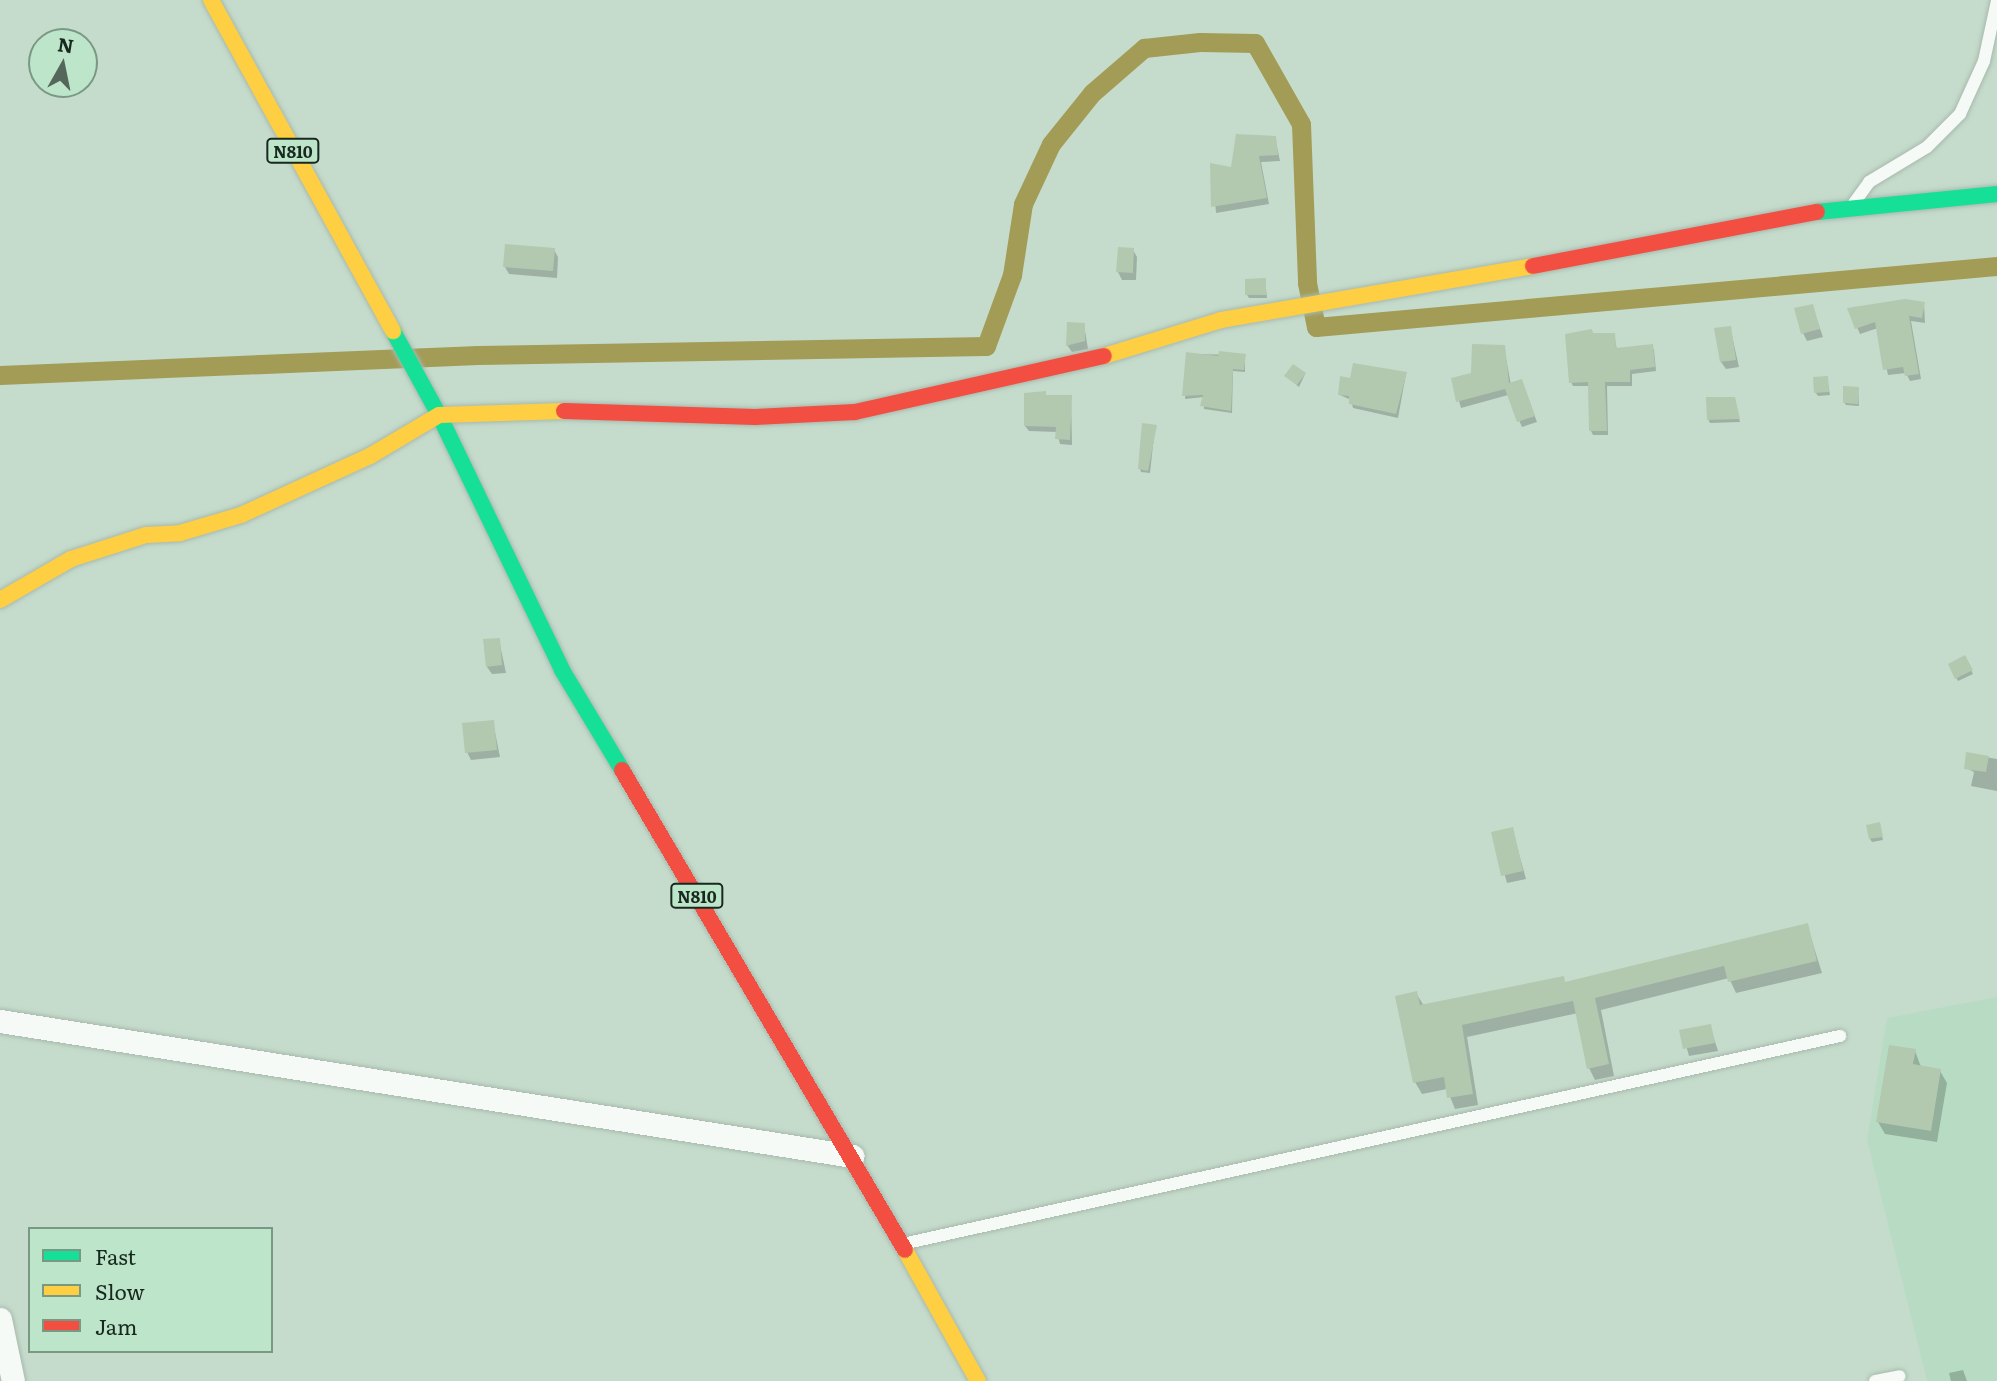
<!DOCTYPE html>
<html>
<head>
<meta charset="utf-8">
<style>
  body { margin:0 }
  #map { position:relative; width:1997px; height:1381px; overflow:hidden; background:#c5dccc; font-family:Literata,serif }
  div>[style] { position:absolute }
  .built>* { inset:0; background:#b7dcc3 }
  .shadow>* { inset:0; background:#0003 }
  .canal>* { height:19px; margin:-9.5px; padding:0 9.5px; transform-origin:9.5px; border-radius:9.5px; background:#a39c56 }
  .building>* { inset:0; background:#b2c8af }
  .roads { filter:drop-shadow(0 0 2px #a8b9ad) drop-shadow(0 0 2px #a8b9ad) }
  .lane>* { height:12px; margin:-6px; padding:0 6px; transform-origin:6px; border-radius:6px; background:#f6faf7 }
  .street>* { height:23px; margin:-11.5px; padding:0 11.5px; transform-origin:11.5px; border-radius:11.5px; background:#f6faf7 }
  .fast>* { height:16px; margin:-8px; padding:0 8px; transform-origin:8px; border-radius:8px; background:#16e098 }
  .slow>* { height:16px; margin:-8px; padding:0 8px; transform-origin:8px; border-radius:8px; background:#ffcf43 }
  .jam>* { height:16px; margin:-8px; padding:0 8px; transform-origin:8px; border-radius:8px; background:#f24e42 }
  span { translate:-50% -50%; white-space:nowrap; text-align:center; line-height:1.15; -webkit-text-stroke:5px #bce5c9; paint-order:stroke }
  .shield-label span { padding:2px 5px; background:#bce5c9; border:2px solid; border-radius:5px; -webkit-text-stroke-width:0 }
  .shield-label { font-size:16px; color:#18281e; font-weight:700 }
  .legend { position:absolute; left:28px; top:1227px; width:245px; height:126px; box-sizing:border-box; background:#bce5c9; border:2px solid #7a9985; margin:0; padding:9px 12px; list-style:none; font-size:21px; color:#18281e }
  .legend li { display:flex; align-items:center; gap:14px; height:35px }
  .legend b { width:35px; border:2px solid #7a9985 }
  .north { position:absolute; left:28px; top:28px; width:70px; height:70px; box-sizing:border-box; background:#bce5c9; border:2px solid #7a9985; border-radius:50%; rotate:9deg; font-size:19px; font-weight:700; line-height:28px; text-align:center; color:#18281e }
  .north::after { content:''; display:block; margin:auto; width:24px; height:32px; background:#55675b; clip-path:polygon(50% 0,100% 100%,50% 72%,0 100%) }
</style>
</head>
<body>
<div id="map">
  <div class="built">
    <i style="clip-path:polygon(1997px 997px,1997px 1381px,1927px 1381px,1867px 1140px,1887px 1018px)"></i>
  </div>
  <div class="shadow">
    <i style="clip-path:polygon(1275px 137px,1280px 161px,1261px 162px,1269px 204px,1216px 213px,1212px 165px,1232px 169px)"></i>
    <i style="clip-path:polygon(554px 250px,558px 257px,557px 278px,509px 274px,505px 267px)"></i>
    <i style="clip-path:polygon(1133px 250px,1137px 257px,1136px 280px,1122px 280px,1118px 272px)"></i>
    <i style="clip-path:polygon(1265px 280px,1267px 298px,1249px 298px,1247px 295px)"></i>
    <i style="clip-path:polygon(1924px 304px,1925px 323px,1911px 321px,1921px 379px,1910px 381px,1906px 373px,1888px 375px,1878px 328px,1860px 334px,1849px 309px)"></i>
    <i style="clip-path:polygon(1812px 306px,1823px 337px,1807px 341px,1803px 333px)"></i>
    <i style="clip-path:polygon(1084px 325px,1088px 349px,1072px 352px,1067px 345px)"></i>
    <i style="clip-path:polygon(1730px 327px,1739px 367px,1726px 369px,1721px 362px)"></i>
    <i style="clip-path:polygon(1594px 335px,1614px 335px,1617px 350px,1652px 346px,1654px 350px,1656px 371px,1632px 374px,1632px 386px,1607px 386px,1608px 435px,1593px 435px,1591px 431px,1590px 386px,1573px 386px,1571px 382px)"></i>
    <i style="clip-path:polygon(1504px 347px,1511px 385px,1524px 387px,1537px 422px,1522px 427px,1508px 395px,1461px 408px,1453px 379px,1473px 375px)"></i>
    <i style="clip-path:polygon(1188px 354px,1245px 355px,1245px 372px,1233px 371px,1232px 413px,1204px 409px,1204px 397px,1185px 399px)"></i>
    <i style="clip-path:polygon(1305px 374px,1299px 387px,1286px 376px)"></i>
    <i style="clip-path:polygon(1406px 374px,1398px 418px,1353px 408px,1351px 400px,1340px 395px,1351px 380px)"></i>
    <i style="clip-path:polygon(1827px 378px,1830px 395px,1818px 396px,1816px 393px)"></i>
    <i style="clip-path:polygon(1858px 388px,1859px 406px,1846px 405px,1844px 402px)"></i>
    <i style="clip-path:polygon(1071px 396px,1072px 445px,1060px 444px,1057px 432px,1029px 431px,1025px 426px)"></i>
    <i style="clip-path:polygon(1734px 399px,1740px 422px,1710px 423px,1708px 419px)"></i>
    <i style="clip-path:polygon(1155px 427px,1150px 473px,1141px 472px,1140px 469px)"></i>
    <i style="clip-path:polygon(499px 640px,506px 673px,492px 674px,487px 667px)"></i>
    <i style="clip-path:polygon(1965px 658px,1973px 674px,1958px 681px,1950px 664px)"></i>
    <i style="clip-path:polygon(493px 722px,500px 757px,471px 760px,467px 752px)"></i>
    <i style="clip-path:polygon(1968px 754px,1997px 759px,1997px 791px,1971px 786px,1974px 772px,1966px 768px)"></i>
    <i style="clip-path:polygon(1879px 824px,1883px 840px,1872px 842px,1870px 839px)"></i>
    <i style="clip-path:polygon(1512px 829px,1526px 879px,1507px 883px,1493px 833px)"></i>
    <i style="clip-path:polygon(1807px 925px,1822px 973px,1736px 993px,1729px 978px,1601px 1010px,1614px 1076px,1595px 1080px,1589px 1068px,1578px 1013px,1467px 1037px,1478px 1105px,1455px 1109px,1447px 1089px,1422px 1094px,1415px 1082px,1416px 993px,1424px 1006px,1566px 984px)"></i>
    <i style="clip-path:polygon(1710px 1026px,1718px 1051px,1689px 1056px,1682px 1031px)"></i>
    <i style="clip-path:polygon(1915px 1051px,1921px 1067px,1940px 1071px,1947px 1083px,1937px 1142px,1885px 1134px,1878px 1122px)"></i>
    <i style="clip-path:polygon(1963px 1370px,1967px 1381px,1951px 1381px,1949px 1373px)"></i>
  </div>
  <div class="canal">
    <i style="left:0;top:375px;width:478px;rotate:-2.4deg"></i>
    <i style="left:478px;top:355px;width:508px;rotate:-1.01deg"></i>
    <i style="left:986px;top:346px;width:76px;rotate:-69.9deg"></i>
    <i style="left:1012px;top:275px;width:72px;rotate:-81.2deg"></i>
    <i style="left:1023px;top:204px;width:66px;rotate:-65deg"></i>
    <i style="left:1051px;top:144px;width:65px;rotate:-51.2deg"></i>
    <i style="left:1092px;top:93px;width:69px;rotate:-40.9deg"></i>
    <i style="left:1144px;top:48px;width:56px;rotate:-6.1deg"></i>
    <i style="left:1200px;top:42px;width:55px;rotate:1deg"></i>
    <i style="left:1255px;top:43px;width:93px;rotate:60.4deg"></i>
    <i style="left:1301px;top:124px;width:159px;rotate:87.8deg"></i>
    <i style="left:1307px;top:283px;width:45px;rotate:78.4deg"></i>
    <i style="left:1316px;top:327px;width:684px;rotate:-5.12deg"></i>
  </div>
  <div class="building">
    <i style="clip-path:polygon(1236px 134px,1276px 136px,1278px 155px,1259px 156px,1267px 198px,1211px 207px,1210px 163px,1231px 167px)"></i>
    <i style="clip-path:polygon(505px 244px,555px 248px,553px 271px,503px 267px)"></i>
    <i style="clip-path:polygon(1118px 247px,1134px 248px,1133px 273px,1116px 272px)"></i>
    <i style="clip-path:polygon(1266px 278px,1266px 295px,1245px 295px,1245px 279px)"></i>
    <i style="clip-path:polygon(1905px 299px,1925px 302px,1922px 318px,1909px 316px,1919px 374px,1905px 376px,1903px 367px,1883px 370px,1875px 322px,1855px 329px,1847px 308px)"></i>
    <i style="clip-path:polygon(1813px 304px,1820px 329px,1801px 334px,1794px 308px)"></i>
    <i style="clip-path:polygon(1067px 322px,1085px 323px,1085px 341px,1066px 346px)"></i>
    <i style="clip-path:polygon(1731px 326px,1736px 360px,1720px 362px,1714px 328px)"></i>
    <i style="clip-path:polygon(1592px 329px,1593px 333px,1615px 333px,1616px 348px,1653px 344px,1655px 367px,1630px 370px,1630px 382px,1605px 382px,1607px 431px,1589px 431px,1588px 382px,1569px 383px,1565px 334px)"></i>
    <i style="clip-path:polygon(1472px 344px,1505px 345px,1509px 383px,1522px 379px,1535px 416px,1517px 422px,1505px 389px,1456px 402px,1451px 378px,1471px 373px)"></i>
    <i style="clip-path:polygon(1219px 351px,1246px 354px,1244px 370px,1233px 369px,1231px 411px,1200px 406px,1203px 395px,1182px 396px,1186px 352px,1218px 356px)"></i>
    <i style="clip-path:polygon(1353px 363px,1407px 372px,1396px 414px,1349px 404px,1349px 396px,1338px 395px,1340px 376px,1350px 378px)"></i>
    <i style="clip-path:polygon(1293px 364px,1306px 373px,1297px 385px,1284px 376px)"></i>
    <i style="clip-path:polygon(1828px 376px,1829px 392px,1814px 393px,1813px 377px)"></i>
    <i style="clip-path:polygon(1843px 386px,1859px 387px,1858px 404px,1843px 403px)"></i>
    <i style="clip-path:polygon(1046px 391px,1046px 395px,1072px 395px,1070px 440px,1055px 439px,1056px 427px,1024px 426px,1024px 393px)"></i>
    <i style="clip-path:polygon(1735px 397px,1740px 419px,1707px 420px,1706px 397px)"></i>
    <i style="clip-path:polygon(1142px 423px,1157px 425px,1148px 471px,1138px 469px)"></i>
    <i style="clip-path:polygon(500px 638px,502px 665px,486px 667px,483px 639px)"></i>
    <i style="clip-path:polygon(1965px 655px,1973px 670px,1955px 679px,1948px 664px)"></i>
    <i style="clip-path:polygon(494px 720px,497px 750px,465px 753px,462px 723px)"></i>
    <i style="clip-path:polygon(1966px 752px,1989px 756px,1986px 772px,1964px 769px)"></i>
    <i style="clip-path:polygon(1880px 822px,1883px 837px,1869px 839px,1866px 825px)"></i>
    <i style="clip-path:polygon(1513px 827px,1523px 871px,1501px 876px,1491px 832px)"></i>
    <i style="clip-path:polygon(1808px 923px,1817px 961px,1728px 982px,1724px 966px,1595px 998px,1609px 1064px,1587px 1069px,1573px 1001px,1462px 1025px,1473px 1094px,1447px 1098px,1444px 1077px,1413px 1083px,1395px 996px,1417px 991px,1420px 1005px,1564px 976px,1565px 982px)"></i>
    <i style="clip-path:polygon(1711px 1024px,1715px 1043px,1683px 1049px,1679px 1030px)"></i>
    <i style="clip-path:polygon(1889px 1045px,1916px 1049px,1913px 1064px,1941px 1069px,1931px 1131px,1876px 1122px)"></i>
  </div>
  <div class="roads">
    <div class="lane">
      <i style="left:1854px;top:203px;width:26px;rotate:-54deg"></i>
      <i style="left:1869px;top:182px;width:68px;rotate:-31.1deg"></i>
      <i style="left:1927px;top:147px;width:47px;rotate:-45deg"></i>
      <i style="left:1960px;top:114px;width:58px;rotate:-65.6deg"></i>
      <i style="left:1984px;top:61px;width:61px;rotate:-77.8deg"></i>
      <i style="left:907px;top:1243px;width:956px;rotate:-12.51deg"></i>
      <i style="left:1875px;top:1381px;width:25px;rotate:-11deg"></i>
    </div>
    <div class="street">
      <i style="left:0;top:1021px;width:863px;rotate:9deg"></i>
      <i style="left:0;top:1319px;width:63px;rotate:78.2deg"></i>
    </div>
    <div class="fast">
      <i style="left:1817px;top:212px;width:181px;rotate:-5.7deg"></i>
      <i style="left:393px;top:331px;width:96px;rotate:61.3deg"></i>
      <i style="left:439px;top:415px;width:283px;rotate:64.2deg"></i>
      <i style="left:562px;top:670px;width:117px;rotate:59deg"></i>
    </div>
    <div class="slow">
      <i style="left:211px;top:0;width:378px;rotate:61.2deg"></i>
      <i style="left:1104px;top:356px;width:122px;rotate:-17.1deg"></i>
      <i style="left:1221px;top:320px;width:317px;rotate:-9.8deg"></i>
      <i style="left:0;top:600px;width:82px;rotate:-30deg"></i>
      <i style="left:71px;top:559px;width:79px;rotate:-17.7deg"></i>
      <i style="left:146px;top:535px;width:34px;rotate:-3deg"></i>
      <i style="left:180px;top:533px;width:64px;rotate:-16.4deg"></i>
      <i style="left:241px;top:515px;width:142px;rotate:-24.6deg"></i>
      <i style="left:370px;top:456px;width:80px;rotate:-30.7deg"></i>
      <i style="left:439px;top:415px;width:125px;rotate:-1.8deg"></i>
      <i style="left:905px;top:1250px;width:150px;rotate:60.9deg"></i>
    </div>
    <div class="jam">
      <i style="left:1533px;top:266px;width:289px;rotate:-10.8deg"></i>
      <i style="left:564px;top:411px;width:191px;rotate:1.8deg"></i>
      <i style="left:755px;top:417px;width:100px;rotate:-2.9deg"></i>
      <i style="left:855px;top:412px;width:255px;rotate:-12.7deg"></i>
      <i style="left:622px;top:770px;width:557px;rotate:59.48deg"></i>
    </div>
  </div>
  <div class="shield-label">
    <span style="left:293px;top:151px">N810</span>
    <span style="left:697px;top:896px">N810</span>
  </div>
  <ul class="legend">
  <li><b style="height:9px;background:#16e098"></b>Fast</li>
  <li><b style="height:9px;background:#ffcf43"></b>Slow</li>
  <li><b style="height:9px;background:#f24e42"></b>Jam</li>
  </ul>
  <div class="north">N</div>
</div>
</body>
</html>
